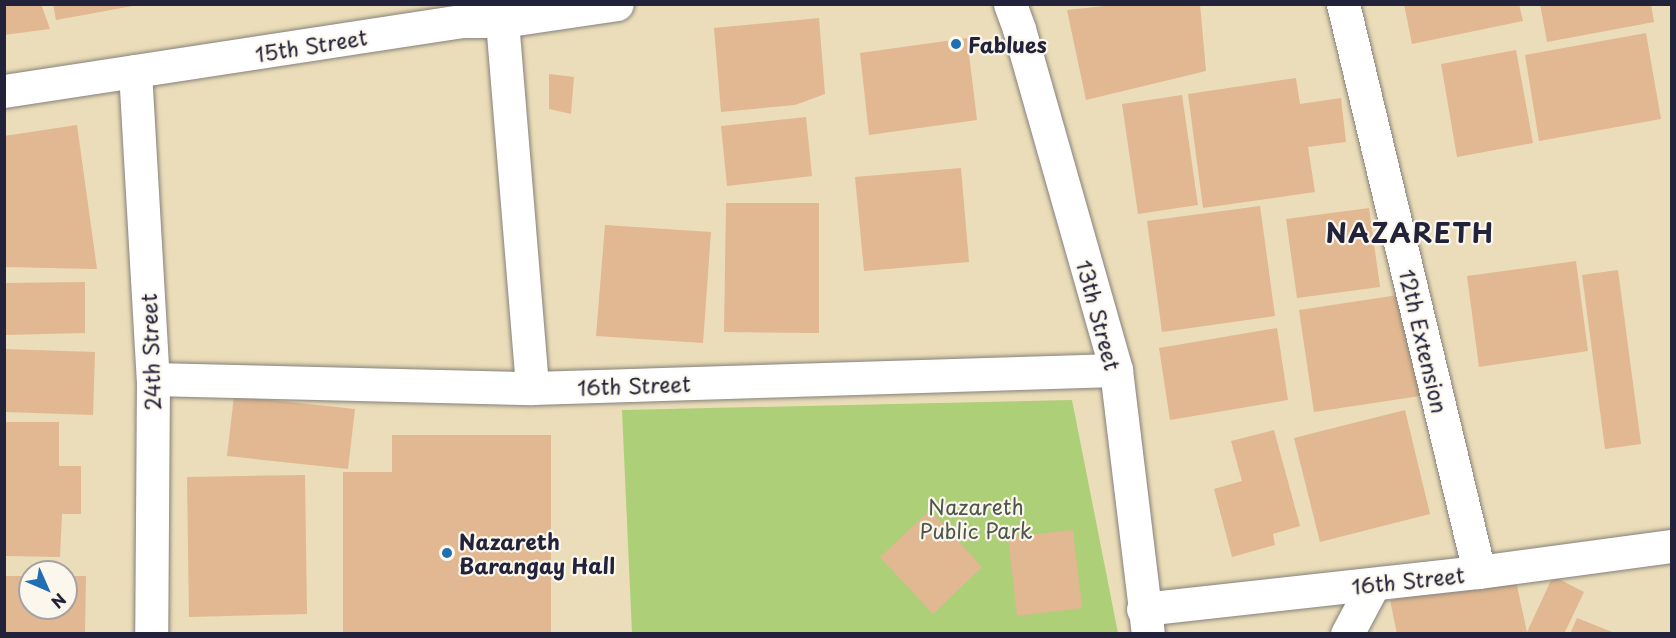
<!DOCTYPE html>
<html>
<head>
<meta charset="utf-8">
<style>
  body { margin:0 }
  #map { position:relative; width:1676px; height:638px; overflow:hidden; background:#ebddb9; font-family:"Playpen Sans",sans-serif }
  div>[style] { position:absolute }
  .green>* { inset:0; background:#adcf77 }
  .building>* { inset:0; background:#e1b891 }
  .roads { filter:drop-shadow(0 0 2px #86807a) drop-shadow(0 0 2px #86807a) }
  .street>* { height:33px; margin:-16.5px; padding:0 16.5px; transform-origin:16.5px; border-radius:16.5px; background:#fff }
  .secondary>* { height:33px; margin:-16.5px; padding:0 16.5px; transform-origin:16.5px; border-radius:16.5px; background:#fff }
  .dots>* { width:16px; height:16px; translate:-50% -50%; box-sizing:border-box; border:3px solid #fbf7ec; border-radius:50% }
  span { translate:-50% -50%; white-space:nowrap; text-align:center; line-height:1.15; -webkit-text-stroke:4.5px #fbf7ec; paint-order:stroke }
  .poi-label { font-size:21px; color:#22223b; font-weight:700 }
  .left { translate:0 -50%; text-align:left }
  .street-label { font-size:21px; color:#22223b }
  .park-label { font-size:21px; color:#4c564d }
  .district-label { font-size:27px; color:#22223b; font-weight:700; letter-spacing:1.5px }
  .frame { position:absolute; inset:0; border:6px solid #22223b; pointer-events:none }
  .north { position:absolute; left:18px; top:560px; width:60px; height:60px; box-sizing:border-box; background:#fbf7ec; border:2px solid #a4a2a5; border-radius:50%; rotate:135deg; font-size:16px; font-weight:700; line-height:24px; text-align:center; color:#22223b }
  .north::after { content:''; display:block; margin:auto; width:21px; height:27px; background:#1f6fb2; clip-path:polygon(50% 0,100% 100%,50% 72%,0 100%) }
</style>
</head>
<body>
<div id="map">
  <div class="green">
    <i style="clip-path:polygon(1072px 400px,1118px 633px,632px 633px,622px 410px)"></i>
  </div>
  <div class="building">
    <i style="clip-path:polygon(4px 4px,41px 4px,50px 29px,4px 35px)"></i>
    <i style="clip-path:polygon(53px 4px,133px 4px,133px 6px,56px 20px)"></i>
    <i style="clip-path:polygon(1123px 4px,1200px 4px,1206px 71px,1086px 100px,1067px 10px)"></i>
    <i style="clip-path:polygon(1404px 4px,1519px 4px,1523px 21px,1412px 44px)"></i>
    <i style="clip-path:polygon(1540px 4px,1651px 4px,1654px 22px,1547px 42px)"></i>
    <i style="clip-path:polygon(819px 18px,825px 94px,795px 105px,721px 112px,714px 28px)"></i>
    <i style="clip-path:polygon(1646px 33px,1661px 119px,1539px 141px,1525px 55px)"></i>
    <i style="clip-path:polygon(967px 38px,977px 120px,869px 135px,860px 53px)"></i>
    <i style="clip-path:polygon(1516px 50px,1533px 143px,1457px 157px,1441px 64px)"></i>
    <i style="clip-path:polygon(549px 74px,574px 77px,571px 114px,549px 109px)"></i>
    <i style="clip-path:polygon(1296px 78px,1300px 104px,1341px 98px,1346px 142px,1308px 147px,1315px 192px,1203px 208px,1188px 94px)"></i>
    <i style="clip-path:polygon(1182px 95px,1198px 205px,1138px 214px,1122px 104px)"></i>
    <i style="clip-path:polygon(806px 117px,812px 176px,727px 186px,721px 126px)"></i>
    <i style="clip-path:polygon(77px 125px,97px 269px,4px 267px,4px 136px)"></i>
    <i style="clip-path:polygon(961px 168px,969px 262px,864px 271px,855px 177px)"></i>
    <i style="clip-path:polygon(726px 203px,819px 203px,819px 333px,724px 332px)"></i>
    <i style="clip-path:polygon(1260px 206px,1275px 316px,1162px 332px,1147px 221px)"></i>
    <i style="clip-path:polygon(1369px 208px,1380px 287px,1297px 298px,1286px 219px)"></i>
    <i style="clip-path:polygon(605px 225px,711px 232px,703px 343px,596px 336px)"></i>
    <i style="clip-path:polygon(1576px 261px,1588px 351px,1479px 367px,1467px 276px)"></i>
    <i style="clip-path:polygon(1618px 270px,1641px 444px,1605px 449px,1582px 275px)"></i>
    <i style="clip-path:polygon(85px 282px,85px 333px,4px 335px,4px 283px)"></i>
    <i style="clip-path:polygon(1405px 294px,1420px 396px,1314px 412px,1299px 310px)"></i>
    <i style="clip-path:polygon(1277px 328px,1288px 400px,1170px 420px,1159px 348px)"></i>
    <i style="clip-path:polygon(4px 349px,95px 352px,93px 415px,4px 412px)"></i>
    <i style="clip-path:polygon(234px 396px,355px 409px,348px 469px,227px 456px)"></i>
    <i style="clip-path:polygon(1405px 410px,1430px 514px,1320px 542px,1294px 438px)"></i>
    <i style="clip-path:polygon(4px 422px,59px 422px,59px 466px,81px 466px,81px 514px,62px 514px,60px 557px,4px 556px)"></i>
    <i style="clip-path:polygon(1274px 430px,1300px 526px,1273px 534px,1275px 545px,1232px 557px,1214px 489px,1242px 481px,1231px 441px)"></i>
    <i style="clip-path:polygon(392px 435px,551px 435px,551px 634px,343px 634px,343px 472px,392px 472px)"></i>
    <i style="clip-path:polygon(305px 475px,307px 614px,189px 617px,187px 477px)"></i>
    <i style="clip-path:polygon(930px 510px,982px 567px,933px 614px,880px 557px)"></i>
    <i style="clip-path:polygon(1073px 530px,1082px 608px,1017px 616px,1008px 537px)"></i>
    <i style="clip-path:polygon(1514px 572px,1527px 632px,1553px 576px,1584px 592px,1564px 634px,1397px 634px,1390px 600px)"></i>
    <i style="clip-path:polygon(4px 576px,30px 576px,30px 608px,66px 608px,66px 576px,86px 576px,85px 634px,4px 634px)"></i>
    <i style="clip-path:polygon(1577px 618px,1615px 633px,1615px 634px,1570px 634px)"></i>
  </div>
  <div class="roads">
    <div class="street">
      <i style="left:1343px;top:4px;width:584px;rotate:76.53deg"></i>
      <i style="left:502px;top:21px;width:368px;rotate:85.3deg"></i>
      <i style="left:135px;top:71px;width:309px;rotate:86.7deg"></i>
      <i style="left:153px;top:379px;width:255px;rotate:90.4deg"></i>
      <i style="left:4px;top:91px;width:464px;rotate:-8.7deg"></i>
      <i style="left:463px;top:21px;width:39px"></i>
      <i style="left:502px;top:21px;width:116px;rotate:-8.4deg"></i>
      <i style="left:153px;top:379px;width:379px;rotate:1.4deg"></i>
      <i style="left:532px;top:388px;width:584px;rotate:-1.77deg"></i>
      <i style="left:1143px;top:609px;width:338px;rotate:-6.3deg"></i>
      <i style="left:1479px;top:572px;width:195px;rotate:-7.7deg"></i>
      <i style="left:1347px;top:634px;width:55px;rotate:-62deg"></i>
    </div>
    <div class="secondary">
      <i style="left:1010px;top:4px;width:27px;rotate:70deg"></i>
      <i style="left:1019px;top:29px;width:355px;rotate:74.1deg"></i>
      <i style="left:1116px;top:370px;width:266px;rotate:83.1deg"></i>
    </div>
  </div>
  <div class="dots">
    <i style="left:956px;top:44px;background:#1f6fb2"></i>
    <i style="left:447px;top:553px;background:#1f6fb2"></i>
  </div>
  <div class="poi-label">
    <span class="left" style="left:968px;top:44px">Fablues</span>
    <span class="left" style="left:459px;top:553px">Nazareth<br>Barangay Hall</span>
  </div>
  <div class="street-label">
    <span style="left:311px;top:45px;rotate:-9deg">15th Street</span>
    <span style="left:1099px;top:315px;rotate:75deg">13th Street</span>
    <span style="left:1424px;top:341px;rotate:77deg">12th Extension</span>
    <span style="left:150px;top:352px;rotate:-92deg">24th Street</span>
    <span style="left:634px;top:385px;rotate:-2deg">16th Street</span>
    <span style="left:1408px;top:580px;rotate:-6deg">16th Street</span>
  </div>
  <div class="park-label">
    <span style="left:976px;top:518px">Nazareth<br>Public Park</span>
  </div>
  <div class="district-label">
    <span style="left:1410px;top:232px">NAZARETH</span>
  </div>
  <div class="frame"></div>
  <div class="north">N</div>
</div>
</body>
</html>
